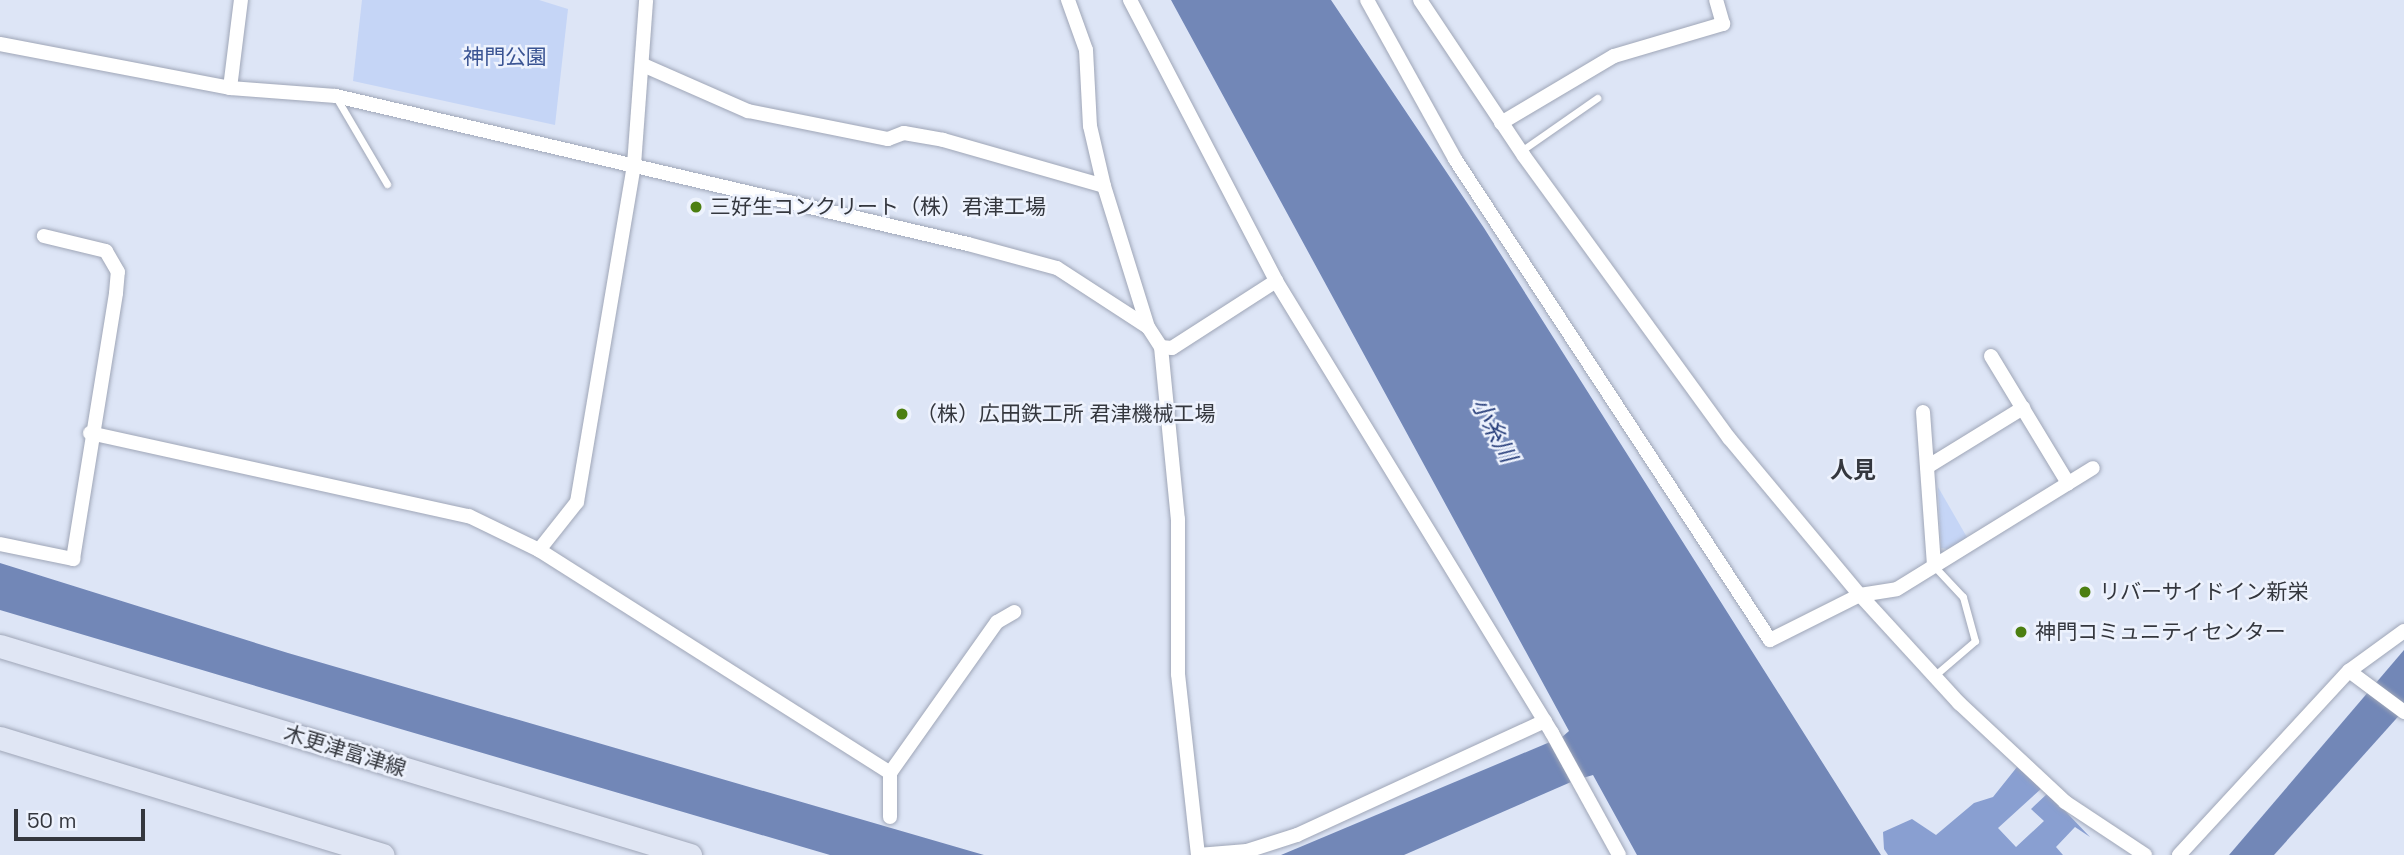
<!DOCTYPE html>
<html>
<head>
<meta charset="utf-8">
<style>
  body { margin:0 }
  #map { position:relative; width:2404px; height:855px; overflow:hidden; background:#dde5f6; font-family:"Space Grotesk","Noto Sans JP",sans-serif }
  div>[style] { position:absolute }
  .green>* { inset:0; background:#c5d5f6 }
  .forest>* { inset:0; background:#899fd1 }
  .water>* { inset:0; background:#7287b7 }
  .roads { filter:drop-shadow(0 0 2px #9fa6b7) drop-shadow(0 0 2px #9fa6b7) }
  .service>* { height:7px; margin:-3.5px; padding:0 3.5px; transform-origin:3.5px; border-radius:3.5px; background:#fff }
  .minor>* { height:14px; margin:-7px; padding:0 7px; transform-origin:7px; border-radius:7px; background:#fff }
  .primary>* { height:23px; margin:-11.5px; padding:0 11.5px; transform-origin:11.5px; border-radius:11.5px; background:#e0e6f4 }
  .dots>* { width:19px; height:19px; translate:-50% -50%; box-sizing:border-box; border:4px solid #edf2fd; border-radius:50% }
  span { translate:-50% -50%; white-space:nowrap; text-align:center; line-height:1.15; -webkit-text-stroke:5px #edf2fd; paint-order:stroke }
  .park-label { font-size:21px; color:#3a5493 }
  .poi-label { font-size:21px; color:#34373e }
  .left { translate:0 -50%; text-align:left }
  .street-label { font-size:21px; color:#34373e }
  .water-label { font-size:23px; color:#243b78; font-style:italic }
  .neighbourhood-label { font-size:23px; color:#34373e; font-weight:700 }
  .scale { position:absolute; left:14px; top:809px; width:131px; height:32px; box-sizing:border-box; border:4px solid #34373e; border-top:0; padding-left:9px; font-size:21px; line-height:24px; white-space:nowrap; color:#34373e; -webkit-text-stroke:5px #edf2fd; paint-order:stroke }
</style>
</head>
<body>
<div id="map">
  <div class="green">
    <i style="clip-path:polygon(362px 0,539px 0,568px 9px,555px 125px,353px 81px)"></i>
    <i style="clip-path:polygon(1938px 487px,1968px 539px,1947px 549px,1941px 548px)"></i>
  </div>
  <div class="forest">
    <i style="clip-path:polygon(2017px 767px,2042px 788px,1998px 828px,2016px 847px,2044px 821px,2031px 809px,2048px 793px,2090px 837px,2075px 827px,2056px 847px,2063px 855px,1888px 855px,1884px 849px,1883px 832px,1912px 819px,1936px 835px,1974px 803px,1993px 797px)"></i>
  </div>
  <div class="water">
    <i style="clip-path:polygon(1171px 0,1331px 0,1484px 228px,1881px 855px,1637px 855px,1593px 775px,1583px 778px,1561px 738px,1569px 731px)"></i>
    <i style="clip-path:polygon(0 563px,288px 653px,984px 855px,830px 855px,404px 730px,0 610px)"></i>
    <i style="clip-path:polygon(2404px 650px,2404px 710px,2274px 855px,2229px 855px)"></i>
    <i style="clip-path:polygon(1550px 742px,1571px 782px,1404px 855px,1281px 855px)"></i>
  </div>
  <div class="roads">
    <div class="service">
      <i style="left:336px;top:97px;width:101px;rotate:59.6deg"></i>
      <i style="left:1521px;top:151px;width:93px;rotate:-34.9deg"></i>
      <i style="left:1934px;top:676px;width:54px;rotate:-40.5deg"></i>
      <i style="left:1975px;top:641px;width:46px;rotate:-105.3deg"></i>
      <i style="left:1963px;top:597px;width:42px;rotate:-133.1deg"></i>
    </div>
    <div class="minor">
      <i style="left:1068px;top:0;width:53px;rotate:70.2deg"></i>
      <i style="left:1086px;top:50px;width:76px;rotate:87deg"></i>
      <i style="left:1090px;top:126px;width:62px;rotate:76.9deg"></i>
      <i style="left:1104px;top:186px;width:148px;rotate:72.7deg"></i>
      <i style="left:1148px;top:327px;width:24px;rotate:57deg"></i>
      <i style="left:1161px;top:347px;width:173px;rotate:84.4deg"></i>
      <i style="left:1178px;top:519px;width:155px;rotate:90deg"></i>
      <i style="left:1178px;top:674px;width:182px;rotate:83.7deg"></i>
      <i style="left:1198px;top:855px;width:49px;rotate:-4.7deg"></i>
      <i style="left:1247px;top:851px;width:52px;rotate:-17.7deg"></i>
      <i style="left:1297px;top:835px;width:273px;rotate:-24.7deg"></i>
      <i style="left:1130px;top:0;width:317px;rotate:62.5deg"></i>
      <i style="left:1276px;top:281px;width:530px;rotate:58.59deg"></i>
      <i style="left:1552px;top:733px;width:139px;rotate:61.2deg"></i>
      <i style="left:1367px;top:0;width:182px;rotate:61deg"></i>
      <i style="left:1455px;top:159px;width:575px;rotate:56.78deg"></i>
      <i style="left:1770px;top:640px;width:101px;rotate:-26.6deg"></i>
      <i style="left:1860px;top:595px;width:37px;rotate:-9deg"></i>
      <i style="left:1897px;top:589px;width:230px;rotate:-31.7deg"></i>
      <i style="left:1420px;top:0;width:187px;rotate:56.3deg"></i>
      <i style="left:1524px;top:156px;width:349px;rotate:54deg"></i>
      <i style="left:1729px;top:438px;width:204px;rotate:50.2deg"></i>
      <i style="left:1860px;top:595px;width:147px;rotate:47.5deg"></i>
      <i style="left:1959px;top:703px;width:145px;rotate:43deg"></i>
      <i style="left:2065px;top:802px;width:96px;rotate:33.5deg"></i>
      <i style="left:0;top:44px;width:234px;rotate:10.8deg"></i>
      <i style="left:230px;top:88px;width:106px;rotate:4.3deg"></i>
      <i style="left:336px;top:96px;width:649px;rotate:13.18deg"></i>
      <i style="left:968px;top:244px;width:92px;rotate:15.1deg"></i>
      <i style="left:1057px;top:268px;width:108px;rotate:33deg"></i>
      <i style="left:643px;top:65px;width:115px;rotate:23.7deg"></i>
      <i style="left:748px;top:111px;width:143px;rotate:11.3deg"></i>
      <i style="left:888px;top:139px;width:17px;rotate:-21deg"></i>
      <i style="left:904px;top:133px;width:40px;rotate:10deg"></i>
      <i style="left:943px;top:140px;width:167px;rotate:15.9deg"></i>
      <i style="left:230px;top:88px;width:89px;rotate:-82.9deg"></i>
      <i style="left:1501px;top:123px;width:131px;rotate:-30.7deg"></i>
      <i style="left:1614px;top:56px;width:114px;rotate:-16.4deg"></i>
      <i style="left:1723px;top:24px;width:25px;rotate:-106deg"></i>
      <i style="left:1161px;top:347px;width:11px;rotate:5deg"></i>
      <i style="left:1172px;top:348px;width:124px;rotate:-32.8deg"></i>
      <i style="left:1991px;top:356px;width:149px;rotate:58.8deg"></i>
      <i style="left:1923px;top:412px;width:154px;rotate:85.9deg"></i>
      <i style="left:90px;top:433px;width:388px;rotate:12.4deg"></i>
      <i style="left:469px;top:516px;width:78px;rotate:25.9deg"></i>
      <i style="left:539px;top:550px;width:416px;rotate:32.4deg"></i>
      <i style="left:890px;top:773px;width:44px;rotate:90deg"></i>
      <i style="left:1927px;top:467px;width:113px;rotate:-31.6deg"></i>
      <i style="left:0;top:544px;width:75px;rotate:11.6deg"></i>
      <i style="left:73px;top:559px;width:269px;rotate:-80.8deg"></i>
      <i style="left:116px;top:293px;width:21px;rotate:-85deg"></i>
      <i style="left:118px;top:272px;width:24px;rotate:-120deg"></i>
      <i style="left:106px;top:251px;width:64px;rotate:-166.4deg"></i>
      <i style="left:539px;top:550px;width:61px;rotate:-51.6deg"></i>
      <i style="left:577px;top:502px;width:342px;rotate:-80.4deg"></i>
      <i style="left:634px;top:165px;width:165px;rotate:-85.8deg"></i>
      <i style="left:2349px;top:671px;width:69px;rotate:36.7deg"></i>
      <i style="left:890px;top:773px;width:185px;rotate:-54.7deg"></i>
      <i style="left:997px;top:622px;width:20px;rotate:-30deg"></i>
      <i style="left:2179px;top:855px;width:251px;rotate:-47.3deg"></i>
      <i style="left:2349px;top:671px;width:68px;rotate:-36deg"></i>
    </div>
    <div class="primary">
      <i style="left:0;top:646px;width:721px;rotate:16.85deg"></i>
      <i style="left:0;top:738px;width:400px;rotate:17deg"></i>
    </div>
  </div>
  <div class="dots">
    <i style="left:696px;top:207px;background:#4c7f11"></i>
    <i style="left:902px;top:414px;background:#4c7f11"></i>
    <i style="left:2085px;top:592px;background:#4c7f11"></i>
    <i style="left:2021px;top:632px;background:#4c7f11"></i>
  </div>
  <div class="park-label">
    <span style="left:505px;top:57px">神門公園</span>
  </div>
  <div class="poi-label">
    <span class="left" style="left:710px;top:207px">三好生コンクリート（株）君津工場</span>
    <span class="left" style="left:916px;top:414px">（株）広田鉄工所 君津機械工場</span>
    <span class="left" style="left:2099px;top:592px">リバーサイドイン新栄</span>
    <span class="left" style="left:2035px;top:632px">神門コミュニティセンター</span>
  </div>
  <div class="street-label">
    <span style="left:345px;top:751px;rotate:17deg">木更津富津線</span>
  </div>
  <div class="water-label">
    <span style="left:1494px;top:430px;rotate:62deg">小糸川</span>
  </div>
  <div class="neighbourhood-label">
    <span style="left:1853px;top:470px">人見</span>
  </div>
  <div class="scale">50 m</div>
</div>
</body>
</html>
